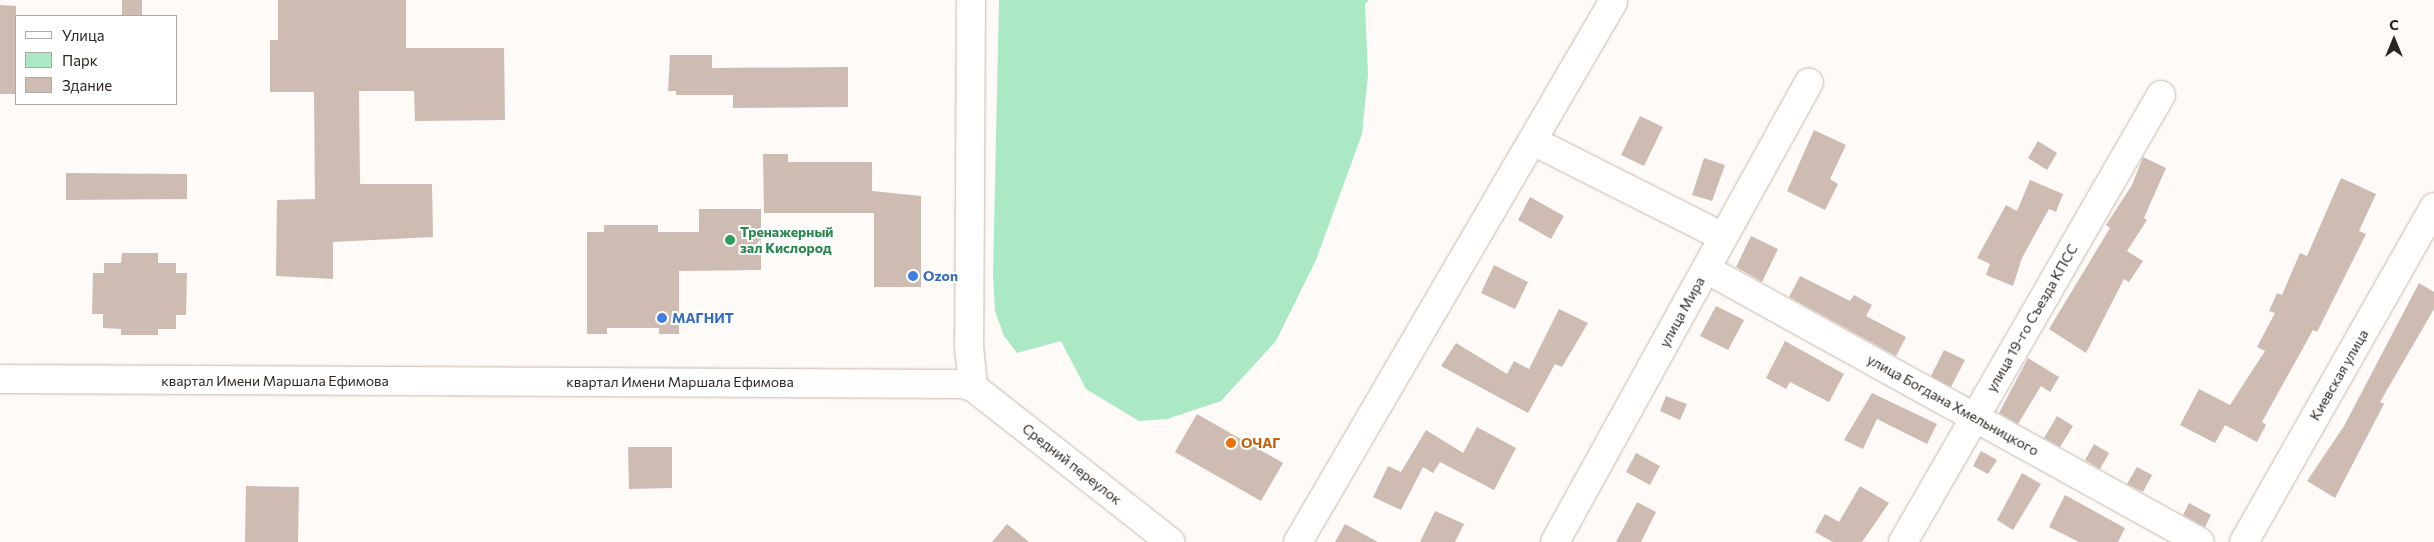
<!DOCTYPE html>
<html>
<head>
<meta charset="utf-8">
<style>
  body { margin:0 }
  #map { position:relative; width:2434px; height:542px; overflow:hidden; background:#fdfaf7; font-family:Commissioner,sans-serif }
  div>[style] { position:absolute }
  .green>* { inset:0; background:#aae9c4 }
  .building>* { inset:0; background:#cebcb2 }
  .roads { filter:drop-shadow(0 0 1px #c7b7aa) drop-shadow(0 0 1px #c7b7aa) }
  .minor>* { height:28px; margin:-14px; padding:0 14px; transform-origin:14px; border-radius:14px; background:#fff }
  .dots>* { width:14px; height:14px; translate:-50% -50%; box-sizing:border-box; border:2px solid #fff; border-radius:50% }
  span { translate:-50% -50%; white-space:nowrap; text-align:center; line-height:1.15; -webkit-text-stroke:4px #fff; paint-order:stroke }
  .leisure-label { font-size:14px; color:#27864d; font-weight:700 }
  .left { translate:0 -50%; text-align:left }
  .shop-label { font-size:14px; color:#366cbe; font-weight:700 }
  .street-label { font-size:14px; color:#2c2621 }
  .food-label { font-size:14px; color:#c56008; font-weight:700 }
  .legend { position:absolute; left:15px; top:15px; width:162px; height:90px; box-sizing:border-box; background:#fff; border:1px solid #aba8a6; margin:0; padding:6px 9px; list-style:none; font-size:15px; color:#2c2621 }
  .legend li { display:flex; align-items:center; gap:10px; height:25px }
  .legend b { width:25px; border:1px solid #aba8a6 }
  .north { position:absolute; left:2369px; top:15px; width:50px; height:50px; -webkit-text-stroke:4px #fff; paint-order:stroke; rotate:0deg; font-size:14px; font-weight:700; line-height:20px; text-align:center; color:#2c2621 }
  .north::after { content:''; display:block; margin:auto; width:18px; height:22px; background:#2c2621; clip-path:polygon(50% 0,100% 100%,50% 72%,0 100%) }
</style>
</head>
<body>
<div id="map">
  <div class="green">
    <i style="clip-path:polygon(999px 0,1369px 0,1365px 4px,1368px 75px,1362px 134px,1316px 260px,1276px 341px,1221px 401px,1167px 419px,1139px 421px,1086px 389px,1061px 341px,1017px 353px,1004px 336px,995px 311px,993px 276px)"></i>
  </div>
  <div class="building">
    <i style="clip-path:polygon(122px 0,142px 0,142px 16px,122px 16px)"></i>
    <i style="clip-path:polygon(278px 0,406px 0,406px 48px,504px 48px,505px 120px,415px 121px,414px 91px,359px 91px,360px 184px,432px 184px,433px 237px,333px 242px,333px 279px,276px 276px,277px 200px,315px 199px,314px 92px,270px 92px,270px 40px,278px 40px)"></i>
    <i style="clip-path:polygon(0 5px,16px 6px,16px 94px,0 94px)"></i>
    <i style="clip-path:polygon(670px 55px,712px 55px,712px 68px,848px 67px,848px 107px,733px 108px,733px 95px,676px 95px,676px 91px,668px 91px)"></i>
    <i style="clip-path:polygon(1640px 116px,1663px 127px,1644px 166px,1621px 155px)"></i>
    <i style="clip-path:polygon(1814px 130px,1846px 145px,1830px 179px,1838px 184px,1825px 210px,1787px 191px)"></i>
    <i style="clip-path:polygon(2038px 141px,2057px 153px,2047px 170px,2028px 158px)"></i>
    <i style="clip-path:polygon(763px 154px,788px 154px,788px 162px,872px 162px,872px 191px,921px 196px,921px 287px,874px 287px,874px 213px,764px 213px)"></i>
    <i style="clip-path:polygon(2143px 157px,2166px 168px,2144px 218px,2147px 220px,2127px 251px,2143px 261px,2129px 282px,2124px 279px,2086px 353px,2049px 329px,2110px 228px,2106px 225px,2132px 185px)"></i>
    <i style="clip-path:polygon(1704px 158px,1725px 165px,1712px 201px,1692px 195px)"></i>
    <i style="clip-path:polygon(66px 173px,187px 174px,187px 199px,66px 200px)"></i>
    <i style="clip-path:polygon(2341px 178px,2376px 194px,2359px 231px,2366px 234px,2317px 332px,2313px 330px,2262px 422px,2266px 425px,2257px 442px,2225px 425px,2215px 443px,2180px 425px,2199px 389px,2230px 405px,2265px 351px,2257px 347px,2275px 313px,2269px 311px,2277px 293px,2282px 295px,2300px 253px,2307px 256px)"></i>
    <i style="clip-path:polygon(2030px 180px,2063px 194px,2056px 212px,2049px 209px,2022px 258px,2013px 286px,1986px 275px,1990px 264px,1977px 258px,2006px 205px,2017px 211px)"></i>
    <i style="clip-path:polygon(1530px 197px,1564px 216px,1551px 239px,1518px 220px)"></i>
    <i style="clip-path:polygon(699px 209px,761px 209px,761px 270px,679px 271px,679px 334px,659px 334px,659px 328px,607px 328px,607px 334px,587px 334px,587px 232px,604px 232px,604px 225px,658px 225px,658px 232px,699px 232px)"></i>
    <i style="clip-path:polygon(1751px 236px,1778px 249px,1762px 282px,1736px 267px)"></i>
    <i style="clip-path:polygon(122px 253px,158px 253px,158px 263px,176px 263px,176px 273px,187px 273px,186px 315px,176px 315px,176px 329px,158px 329px,158px 335px,121px 335px,121px 329px,103px 328px,103px 314px,92px 314px,93px 273px,104px 273px,104px 263px,121px 263px)"></i>
    <i style="clip-path:polygon(1494px 265px,1528px 282px,1515px 309px,1481px 293px)"></i>
    <i style="clip-path:polygon(1800px 276px,1850px 301px,1854px 295px,1872px 305px,1866px 316px,1906px 337px,1896px 356px,1789px 297px)"></i>
    <i style="clip-path:polygon(2419px 283px,2434px 292px,2434px 309px,2380px 402px,2384px 404px,2335px 498px,2307px 481px,2344px 426px)"></i>
    <i style="clip-path:polygon(1716px 306px,1744px 320px,1728px 350px,1700px 336px)"></i>
    <i style="clip-path:polygon(1559px 309px,1588px 323px,1562px 367px,1555px 364px,1528px 413px,1441px 366px,1456px 343px,1507px 374px,1514px 361px,1529px 369px)"></i>
    <i style="clip-path:polygon(1785px 341px,1844px 374px,1829px 402px,1790px 382px,1786px 389px,1766px 378px)"></i>
    <i style="clip-path:polygon(1944px 350px,1965px 360px,1951px 387px,1931px 376px)"></i>
    <i style="clip-path:polygon(2028px 358px,2059px 377px,2050px 392px,2041px 386px,2018px 424px,1999px 413px)"></i>
    <i style="clip-path:polygon(1872px 393px,1937px 424px,1927px 444px,1877px 419px,1863px 449px,1844px 440px)"></i>
    <i style="clip-path:polygon(1666px 396px,1687px 404px,1680px 420px,1660px 411px)"></i>
    <i style="clip-path:polygon(1197px 414px,1283px 463px,1261px 501px,1175px 452px)"></i>
    <i style="clip-path:polygon(2057px 416px,2073px 426px,2060px 447px,2044px 438px)"></i>
    <i style="clip-path:polygon(1477px 427px,1516px 448px,1494px 490px,1440px 462px,1433px 473px,1423px 467px,1401px 510px,1373px 497px,1388px 466px,1401px 472px,1426px 430px,1463px 453px)"></i>
    <i style="clip-path:polygon(2094px 444px,2109px 453px,2100px 469px,2085px 460px)"></i>
    <i style="clip-path:polygon(628px 447px,672px 447px,672px 488px,629px 489px)"></i>
    <i style="clip-path:polygon(1981px 451px,1997px 460px,1988px 474px,1973px 466px)"></i>
    <i style="clip-path:polygon(1636px 453px,1660px 466px,1650px 485px,1626px 472px)"></i>
    <i style="clip-path:polygon(2137px 467px,2152px 475px,2143px 492px,2127px 484px)"></i>
    <i style="clip-path:polygon(2022px 473px,2041px 484px,2013px 530px,1997px 520px)"></i>
    <i style="clip-path:polygon(246px 486px,299px 487px,298px 542px,245px 542px)"></i>
    <i style="clip-path:polygon(1860px 486px,1889px 503px,1862px 542px,1833px 542px,1815px 532px,1825px 514px,1839px 522px)"></i>
    <i style="clip-path:polygon(2065px 495px,2125px 528px,2118px 542px,2079px 542px,2049px 527px)"></i>
    <i style="clip-path:polygon(1637px 502px,1656px 512px,1641px 542px,1616px 542px)"></i>
    <i style="clip-path:polygon(2189px 503px,2211px 515px,2205px 527px,2183px 515px)"></i>
    <i style="clip-path:polygon(1435px 511px,1464px 524px,1455px 542px,1420px 542px)"></i>
    <i style="clip-path:polygon(1007px 524px,1029px 542px,992px 542px)"></i>
    <i style="clip-path:polygon(1345px 524px,1378px 542px,1335px 542px)"></i>
  </div>
  <div class="roads">
    <div class="minor">
      <i style="left:971px;top:0;width:346px;rotate:90.3deg"></i>
      <i style="left:969px;top:346px;width:41px;rotate:84.4deg"></i>
      <i style="left:1533px;top:141px;width:213px;rotate:26.8deg"></i>
      <i style="left:1706px;top:269px;width:564px;rotate:28.93deg"></i>
      <i style="left:0;top:379px;width:961px;rotate:0.3deg"></i>
      <i style="left:961px;top:384px;width:12px;rotate:14deg"></i>
      <i style="left:973px;top:387px;width:251px;rotate:38.1deg"></i>
      <i style="left:1298px;top:542px;width:625px;rotate:-59.74deg"></i>
      <i style="left:1555px;top:542px;width:525px;rotate:-61.09deg"></i>
      <i style="left:1903px;top:542px;width:516px;rotate:-60.01deg"></i>
      <i style="left:2244px;top:542px;width:385px;rotate:-60.4deg"></i>
    </div>
  </div>
  <div class="dots">
    <i style="left:730px;top:240px;background:#2e9e5b"></i>
    <i style="left:913px;top:276px;background:#3f7fe0"></i>
    <i style="left:662px;top:318px;background:#3f7fe0"></i>
    <i style="left:1231px;top:443px;background:#e8710a"></i>
  </div>
  <div class="leisure-label">
    <span class="left" style="left:740px;top:240px">Тренажерный<br>зал Кислород</span>
  </div>
  <div class="shop-label">
    <span class="left" style="left:923px;top:276px">Ozon</span>
    <span class="left" style="left:672px;top:318px">МАГНИТ</span>
  </div>
  <div class="street-label">
    <span style="left:1682px;top:312px;rotate:-61deg">улица Мира</span>
    <span style="left:2032px;top:318px;rotate:-60deg">улица 19-го Съезда КПСС</span>
    <span style="left:2339px;top:375px;rotate:-60deg">Киевская улица</span>
    <span style="left:275px;top:381px">квартал Имени Маршала Ефимова</span>
    <span style="left:680px;top:382px">квартал Имени Маршала Ефимова</span>
    <span style="left:1953px;top:405px;rotate:29deg">улица Богдана Хмельницкого</span>
    <span style="left:1072px;top:464px;rotate:38deg">Средний переулок</span>
  </div>
  <div class="food-label">
    <span class="left" style="left:1241px;top:443px">ОЧАГ</span>
  </div>
  <ul class="legend">
  <li><b style="height:6px;background:#fff"></b>Улица</li>
  <li><b style="height:14px;background:#aae9c4"></b>Парк</li>
  <li><b style="height:14px;background:#cebcb2"></b>Здание</li>
  </ul>
  <div class="north">С</div>
</div>
</body>
</html>
